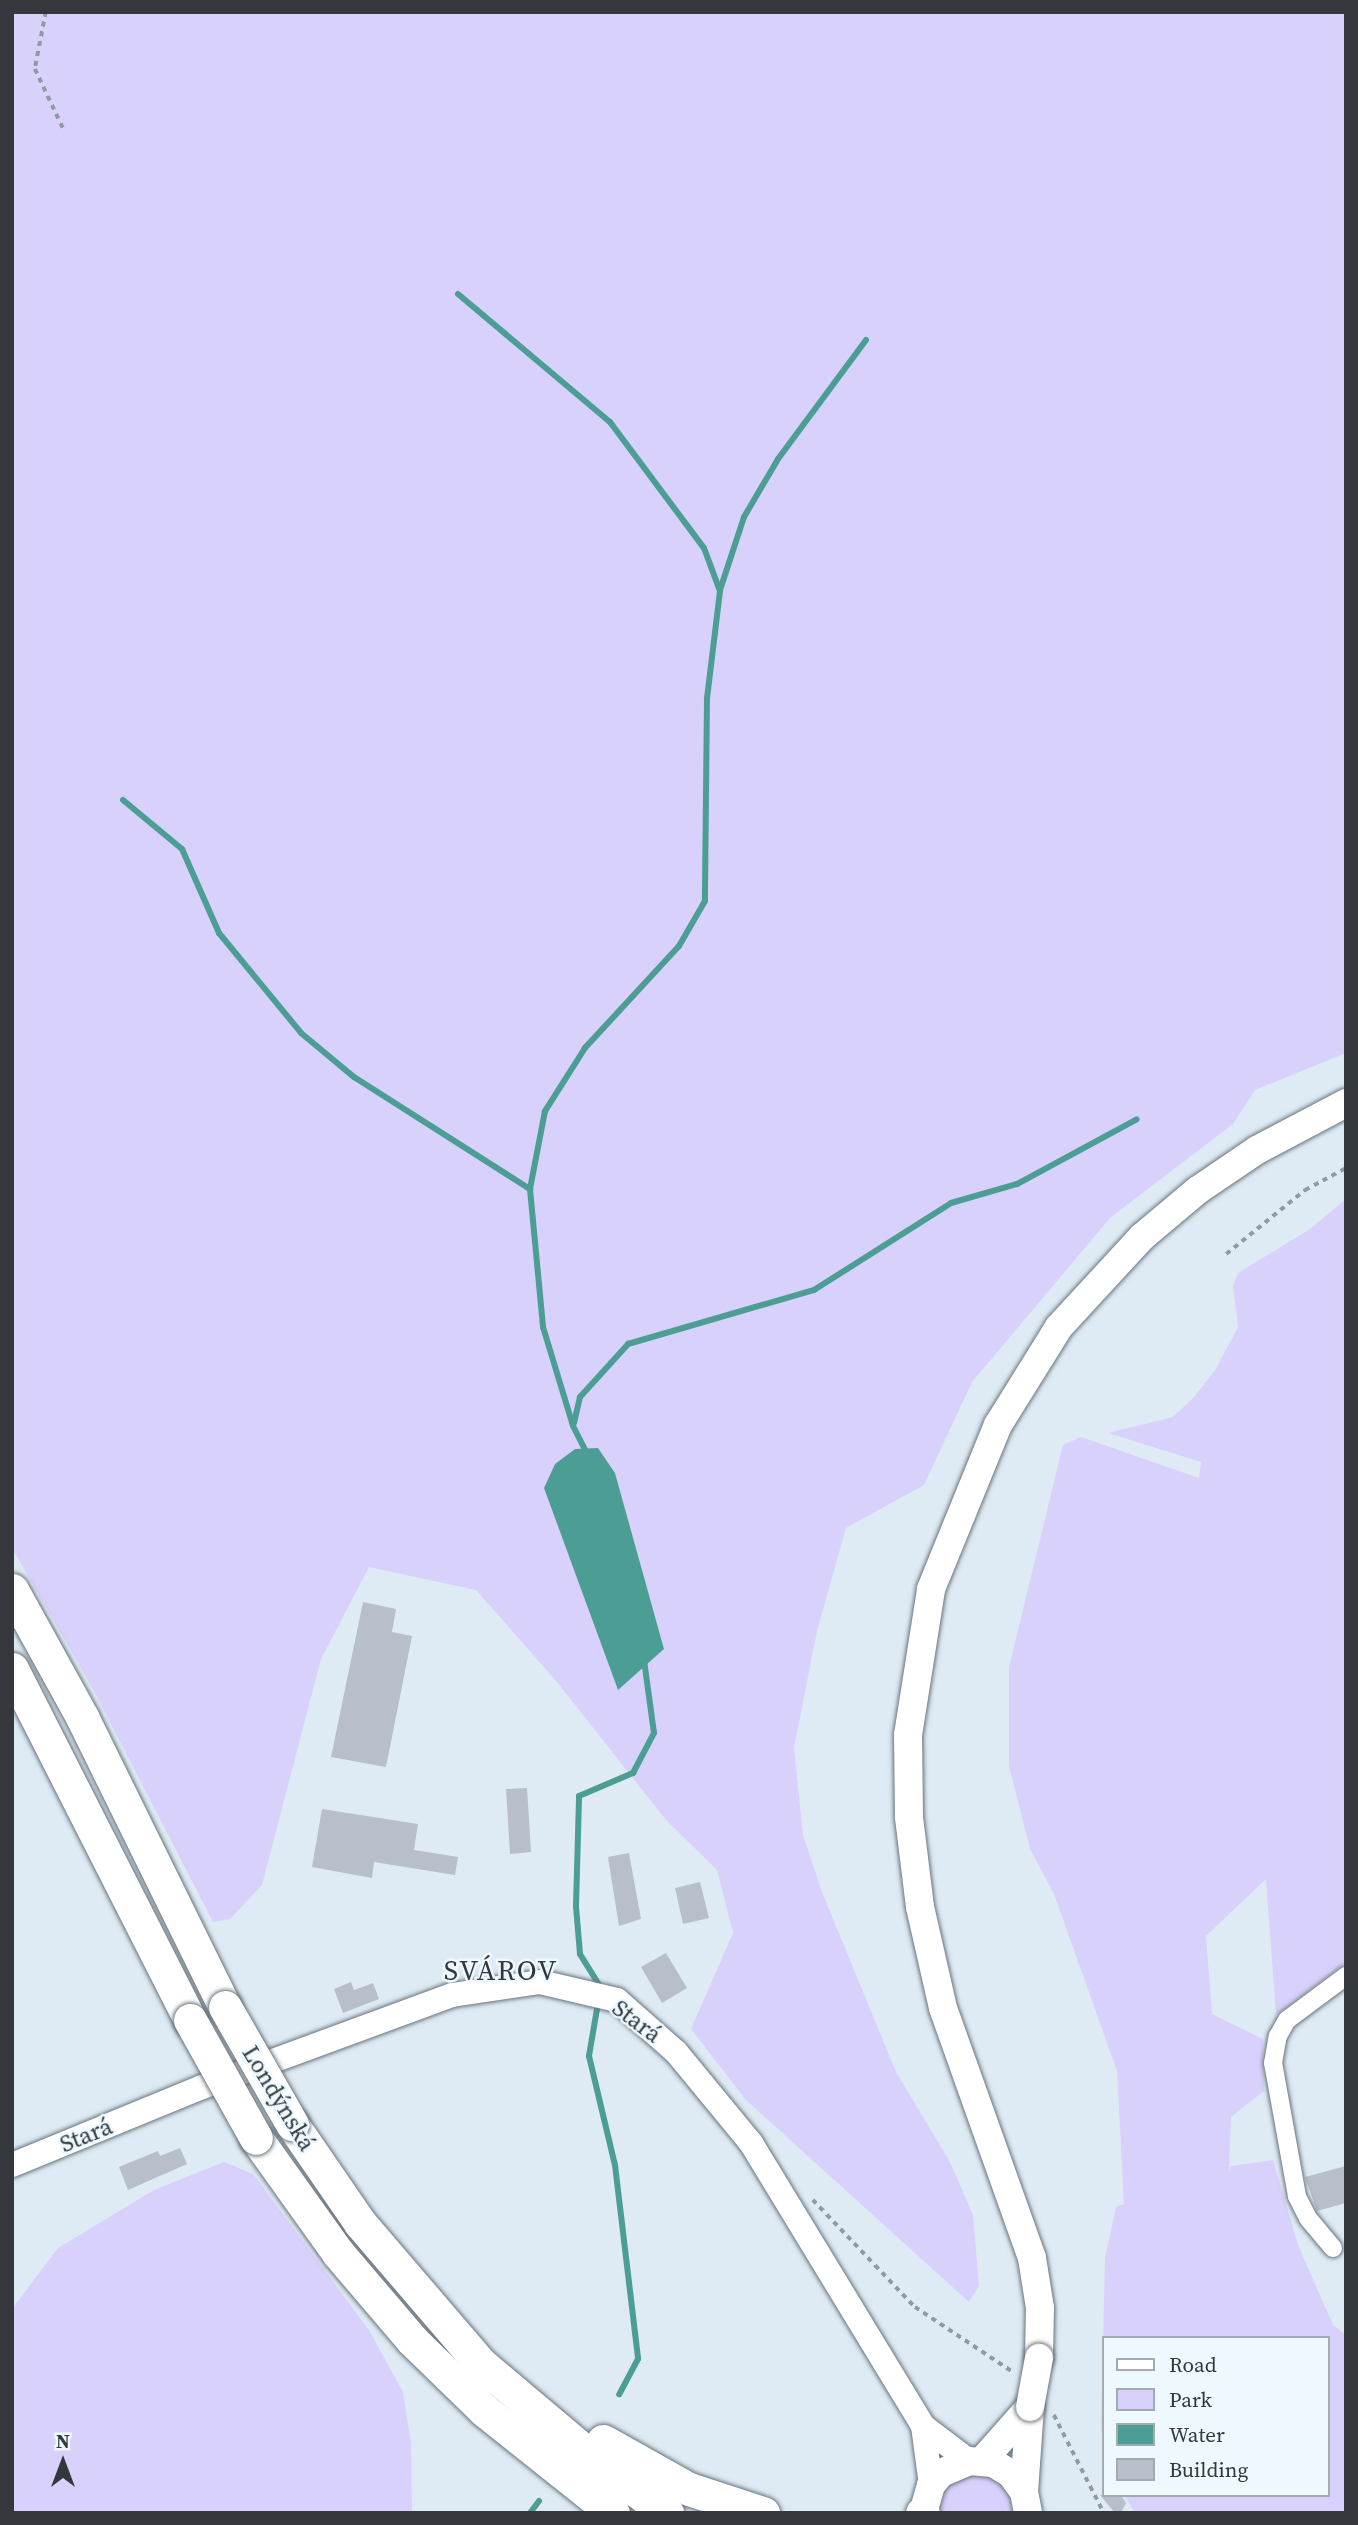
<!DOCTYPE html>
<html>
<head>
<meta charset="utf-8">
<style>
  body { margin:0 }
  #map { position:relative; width:1358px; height:2525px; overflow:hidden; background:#deebf4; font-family:"Source Serif 4",serif }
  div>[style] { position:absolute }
  .green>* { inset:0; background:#d8d1fc }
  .water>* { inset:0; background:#4c9e94 }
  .stream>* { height:6px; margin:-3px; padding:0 3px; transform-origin:3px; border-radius:3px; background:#4c9e94 }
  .building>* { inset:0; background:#b8beca }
  .path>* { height:3.5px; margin-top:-1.75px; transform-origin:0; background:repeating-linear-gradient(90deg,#919aa1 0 5px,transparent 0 10px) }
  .roads { filter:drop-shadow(0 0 2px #69747c) drop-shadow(0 0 2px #69747c) }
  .street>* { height:18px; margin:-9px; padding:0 9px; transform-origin:9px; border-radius:9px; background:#fff }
  .secondary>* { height:24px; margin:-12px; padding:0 12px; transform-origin:12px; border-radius:12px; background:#fff }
  .primary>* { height:28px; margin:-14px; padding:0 14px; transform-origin:14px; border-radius:14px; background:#fff }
  .highway>* { height:33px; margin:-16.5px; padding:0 16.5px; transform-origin:16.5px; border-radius:16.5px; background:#fff }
  .bridges { filter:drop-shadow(0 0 2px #69747c) drop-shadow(0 0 2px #69747c) }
  .primary-bridge>* { height:28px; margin:-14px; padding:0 14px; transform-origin:14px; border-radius:14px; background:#fff }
  .highway-bridge>* { height:33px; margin:-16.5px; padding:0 16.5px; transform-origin:16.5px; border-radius:16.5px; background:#fff }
  span { translate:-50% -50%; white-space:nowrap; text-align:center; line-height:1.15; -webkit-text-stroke:5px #edf8ff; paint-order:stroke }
  .street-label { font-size:24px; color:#34383c }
  .quarter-label { font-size:28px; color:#34383c; letter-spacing:2px }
  .frame { position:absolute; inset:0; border:14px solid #34383c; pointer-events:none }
  .legend { position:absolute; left:1102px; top:2336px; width:228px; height:161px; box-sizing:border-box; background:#edf8ff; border:2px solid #a3abb1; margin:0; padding:9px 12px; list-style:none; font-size:21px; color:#34383c }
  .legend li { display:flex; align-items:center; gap:14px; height:35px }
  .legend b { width:35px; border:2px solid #a3abb1 }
  .north { position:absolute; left:28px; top:2427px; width:70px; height:70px; -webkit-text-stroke:5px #edf8ff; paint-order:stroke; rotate:0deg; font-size:19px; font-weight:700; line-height:28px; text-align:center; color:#34383c }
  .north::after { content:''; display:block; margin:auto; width:24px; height:32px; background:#34383c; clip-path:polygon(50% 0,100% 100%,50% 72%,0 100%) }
</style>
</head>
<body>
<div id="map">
  <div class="green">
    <i style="clip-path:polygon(evenodd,12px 12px,1346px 12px,1346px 1053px,1255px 1090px,1233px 1124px,1111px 1217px,972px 1382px,924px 1485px,846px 1528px,817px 1631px,794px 1748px,803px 1835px,822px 1892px,896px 2072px,950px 2162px,973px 2215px,979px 2286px,969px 2302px,746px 2100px,691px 2029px,733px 1933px,717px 1870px,666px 1820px,557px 1682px,476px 1590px,369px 1567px,321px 1659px,262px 1885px,230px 1919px,213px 1922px,94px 1691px,12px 1548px,12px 12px,598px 1448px,615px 1473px,664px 1649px,618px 1690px,545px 1488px,555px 1464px,598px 1448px)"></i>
    <i style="clip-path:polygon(1346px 1199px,1346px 1963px,1276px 2015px,1266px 1879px,1206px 1936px,1212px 2014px,1263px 2039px,1264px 2091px,1231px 2117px,1229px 2171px,1231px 2166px,1273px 2160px,1298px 2245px,1333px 2325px,1346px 2335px,1346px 2513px,1135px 2513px,1124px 2495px,1328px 2495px,1328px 2338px,1104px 2338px,1104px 2439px,1101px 2431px,1105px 2258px,1116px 2207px,1124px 2204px,1117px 2071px,1054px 1894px,1030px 1849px,1009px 1766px,1009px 1667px,1063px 1445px,1081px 1437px,1199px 1478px,1201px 1462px,1108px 1433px,1173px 1417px,1194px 1397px,1216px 1369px,1238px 1327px,1233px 1286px,1238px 1273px,1310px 1229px)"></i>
    <i style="clip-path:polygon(224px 2162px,253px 2174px,369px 2330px,403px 2392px,411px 2443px,412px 2513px,12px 2513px,12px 2309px,58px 2248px,154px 2190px)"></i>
    <i style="clip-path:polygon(973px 2473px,998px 2479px,1014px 2500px,1016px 2513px,937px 2513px,942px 2493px,950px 2483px)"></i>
  </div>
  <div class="water">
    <i style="clip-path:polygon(598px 1448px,615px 1473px,664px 1649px,618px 1690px,544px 1488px,555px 1464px,575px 1449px)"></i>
  </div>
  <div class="stream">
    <i style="left:458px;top:294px;width:199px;rotate:40.1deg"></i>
    <i style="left:610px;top:422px;width:157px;rotate:53.3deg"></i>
    <i style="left:704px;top:548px;width:46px;rotate:69.6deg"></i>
    <i style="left:720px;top:591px;width:109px;rotate:96.9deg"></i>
    <i style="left:707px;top:699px;width:202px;rotate:90.6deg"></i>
    <i style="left:705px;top:901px;width:52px;rotate:120deg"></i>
    <i style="left:679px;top:946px;width:139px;rotate:132.7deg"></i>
    <i style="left:585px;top:1048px;width:75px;rotate:122.4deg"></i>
    <i style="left:545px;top:1111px;width:79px;rotate:100.9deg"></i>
    <i style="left:530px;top:1189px;width:139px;rotate:84.6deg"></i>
    <i style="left:543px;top:1327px;width:103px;rotate:73.1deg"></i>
    <i style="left:573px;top:1426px;width:31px;rotate:63deg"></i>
    <i style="left:720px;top:590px;width:77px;rotate:-71.8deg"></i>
    <i style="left:744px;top:517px;width:67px;rotate:-59.6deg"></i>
    <i style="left:778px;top:459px;width:148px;rotate:-53.5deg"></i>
    <i style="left:123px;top:800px;width:77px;rotate:39.7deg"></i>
    <i style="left:182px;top:849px;width:92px;rotate:66.2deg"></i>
    <i style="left:219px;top:933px;width:129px;rotate:50.6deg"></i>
    <i style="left:301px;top:1033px;width:69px;rotate:39.7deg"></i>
    <i style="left:354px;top:1077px;width:209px;rotate:32.5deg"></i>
    <i style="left:574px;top:1423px;width:27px;rotate:-77deg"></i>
    <i style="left:580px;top:1397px;width:72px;rotate:-47.8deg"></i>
    <i style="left:628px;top:1344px;width:194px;rotate:-16.2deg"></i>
    <i style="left:814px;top:1290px;width:162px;rotate:-32.4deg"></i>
    <i style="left:951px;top:1203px;width:69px;rotate:-16.1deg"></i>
    <i style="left:1017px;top:1184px;width:136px;rotate:-28.4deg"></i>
    <i style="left:598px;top:1983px;width:34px;rotate:-122deg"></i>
    <i style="left:580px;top:1954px;width:48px;rotate:-94.8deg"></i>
    <i style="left:576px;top:1906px;width:110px;rotate:-88.4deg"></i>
    <i style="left:579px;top:1796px;width:59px;rotate:-23.1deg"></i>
    <i style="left:633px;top:1773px;width:45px;rotate:-62.3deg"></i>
    <i style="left:654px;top:1733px;width:74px;rotate:-97.8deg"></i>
    <i style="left:597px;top:2009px;width:48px;rotate:99.7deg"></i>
    <i style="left:589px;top:2056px;width:112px;rotate:76.6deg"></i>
    <i style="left:615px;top:2165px;width:195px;rotate:83.2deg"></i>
    <i style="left:638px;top:2359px;width:40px;rotate:118deg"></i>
    <i style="left:530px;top:2513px;width:15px;rotate:-53deg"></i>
  </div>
  <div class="building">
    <i style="clip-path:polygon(363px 1602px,396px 1609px,392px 1632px,412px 1636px,386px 1767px,331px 1757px)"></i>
    <i style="clip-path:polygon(527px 1788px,531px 1852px,510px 1854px,506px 1789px)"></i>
    <i style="clip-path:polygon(322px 1809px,418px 1824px,414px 1850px,458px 1857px,455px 1875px,374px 1862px,372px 1878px,312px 1867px)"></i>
    <i style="clip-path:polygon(629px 1853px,641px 1919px,619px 1926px,608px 1857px)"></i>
    <i style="clip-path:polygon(700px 1882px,709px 1918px,683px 1924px,675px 1888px)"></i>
    <i style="clip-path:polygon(666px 1953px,687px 1988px,662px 2003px,641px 1967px)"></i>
    <i style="clip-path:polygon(351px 1982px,354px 1990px,373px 1983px,379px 1999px,343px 2013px,334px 1989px)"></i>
    <i style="clip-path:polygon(180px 2148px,187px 2164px,128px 2190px,119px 2167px,158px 2151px,160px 2156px)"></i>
    <i style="clip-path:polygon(1346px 2166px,1346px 2203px,1317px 2211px,1305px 2177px)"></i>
    <i style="clip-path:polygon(1100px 2495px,1121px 2495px,1126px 2503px,1121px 2513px,1115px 2513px)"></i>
  </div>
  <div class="path">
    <i style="left:46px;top:12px;width:58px;rotate:100.9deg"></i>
    <i style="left:35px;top:69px;width:68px;rotate:64.6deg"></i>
    <i style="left:1226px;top:1254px;width:102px;rotate:-39deg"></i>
    <i style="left:1305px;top:1190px;width:47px;rotate:-28.2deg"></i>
    <i style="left:813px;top:2200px;width:148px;rotate:46.4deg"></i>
    <i style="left:915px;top:2307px;width:118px;rotate:33.6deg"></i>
    <i style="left:1054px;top:2415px;width:110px;rotate:63deg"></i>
  </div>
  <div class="roads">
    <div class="street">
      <i style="left:1333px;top:2248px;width:39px;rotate:-130deg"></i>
      <i style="left:1308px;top:2218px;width:25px;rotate:-117deg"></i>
      <i style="left:1297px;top:2196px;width:135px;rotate:-100.2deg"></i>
      <i style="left:1273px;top:2063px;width:27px;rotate:-80deg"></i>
      <i style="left:1278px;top:2036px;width:18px;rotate:-61deg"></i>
      <i style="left:1287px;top:2020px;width:74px;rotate:-36.7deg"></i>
    </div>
    <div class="secondary">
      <i style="left:12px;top:2165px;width:205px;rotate:-22.3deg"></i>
      <i style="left:202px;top:2087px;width:266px;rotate:-20.2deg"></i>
      <i style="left:452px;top:1995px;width:89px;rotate:-8.4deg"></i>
      <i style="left:540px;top:1982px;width:79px;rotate:13.2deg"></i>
      <i style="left:617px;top:2000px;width:79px;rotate:41.4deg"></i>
      <i style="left:676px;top:2052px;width:118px;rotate:50.5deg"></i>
      <i style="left:751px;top:2143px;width:331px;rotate:58.7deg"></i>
      <i style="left:923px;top:2426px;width:58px;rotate:37.3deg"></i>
      <i style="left:923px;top:2426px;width:60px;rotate:82.3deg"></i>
    </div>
    <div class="primary">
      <i style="left:1039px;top:2358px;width:50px;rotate:-88.9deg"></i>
      <i style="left:1040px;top:2308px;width:51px;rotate:-99.1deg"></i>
      <i style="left:1032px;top:2258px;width:265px;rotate:-109.6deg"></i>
      <i style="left:943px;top:2008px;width:104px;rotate:-102.8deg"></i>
      <i style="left:920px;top:1907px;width:91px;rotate:-97deg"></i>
      <i style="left:909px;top:1817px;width:82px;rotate:-90.7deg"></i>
      <i style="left:908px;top:1735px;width:148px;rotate:-81deg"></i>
      <i style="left:931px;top:1589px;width:177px;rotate:-67.8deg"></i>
      <i style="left:998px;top:1425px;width:115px;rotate:-58.1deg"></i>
      <i style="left:1059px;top:1327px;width:122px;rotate:-47.3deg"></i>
      <i style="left:1142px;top:1237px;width:73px;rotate:-40deg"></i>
      <i style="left:1198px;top:1190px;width:71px;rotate:-34.1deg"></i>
      <i style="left:1257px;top:1150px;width:101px;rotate:-27.8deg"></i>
      <i style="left:982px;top:2461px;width:72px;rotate:-48.4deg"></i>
      <i style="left:1024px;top:2492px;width:85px;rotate:-86deg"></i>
      <i style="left:923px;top:2513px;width:29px;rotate:-74deg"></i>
      <i style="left:931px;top:2485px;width:16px;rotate:-50deg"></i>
      <i style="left:941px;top:2473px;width:30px;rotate:-23deg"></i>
      <i style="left:969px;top:2461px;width:24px;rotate:5deg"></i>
      <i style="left:993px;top:2463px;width:21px;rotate:31deg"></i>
      <i style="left:1011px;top:2474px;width:22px;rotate:54deg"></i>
      <i style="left:1024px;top:2492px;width:21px;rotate:79deg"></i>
    </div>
    <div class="highway">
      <i style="left:12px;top:1590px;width:145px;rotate:61.1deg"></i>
      <i style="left:82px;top:1717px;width:323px;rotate:63.8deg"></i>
      <i style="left:12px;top:1669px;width:394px;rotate:63.1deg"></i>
      <i style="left:292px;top:2124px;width:120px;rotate:55.5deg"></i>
      <i style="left:360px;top:2223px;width:186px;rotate:49.4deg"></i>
      <i style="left:481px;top:2364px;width:157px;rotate:40.1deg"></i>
      <i style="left:601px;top:2465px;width:82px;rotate:36deg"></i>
      <i style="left:256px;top:2138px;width:141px;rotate:54.5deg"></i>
      <i style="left:338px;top:2253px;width:114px;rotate:49.6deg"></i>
      <i style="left:412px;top:2340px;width:100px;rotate:44.2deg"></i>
      <i style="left:484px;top:2410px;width:165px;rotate:38.6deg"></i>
      <i style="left:603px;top:2441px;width:98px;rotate:29.2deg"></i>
      <i style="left:689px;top:2489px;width:78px;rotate:18deg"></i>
      <i style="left:922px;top:2513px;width:1px;rotate:-45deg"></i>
    </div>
  </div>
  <div class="bridges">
    <div class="primary-bridge">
      <i style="left:1030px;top:2407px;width:50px;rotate:-79.6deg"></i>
    </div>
    <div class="highway-bridge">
      <i style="left:225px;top:2007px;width:135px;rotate:60.2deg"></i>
      <i style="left:190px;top:2020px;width:135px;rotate:60.8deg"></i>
    </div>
  </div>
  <div class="street-label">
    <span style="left:637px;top:2021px;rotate:37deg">Stará</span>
    <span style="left:279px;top:2098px;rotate:59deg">Londýnská</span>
    <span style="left:86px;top:2135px;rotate:-22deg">Stará</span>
  </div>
  <div class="quarter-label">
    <span style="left:501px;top:1970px">SVÁROV</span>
  </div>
  <div class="frame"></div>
  <ul class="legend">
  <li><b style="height:9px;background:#fff"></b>Road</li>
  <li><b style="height:19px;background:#d8d1fc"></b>Park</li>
  <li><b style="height:19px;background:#4c9e94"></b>Water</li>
  <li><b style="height:19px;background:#b8beca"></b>Building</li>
  </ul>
  <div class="north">N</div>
</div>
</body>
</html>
